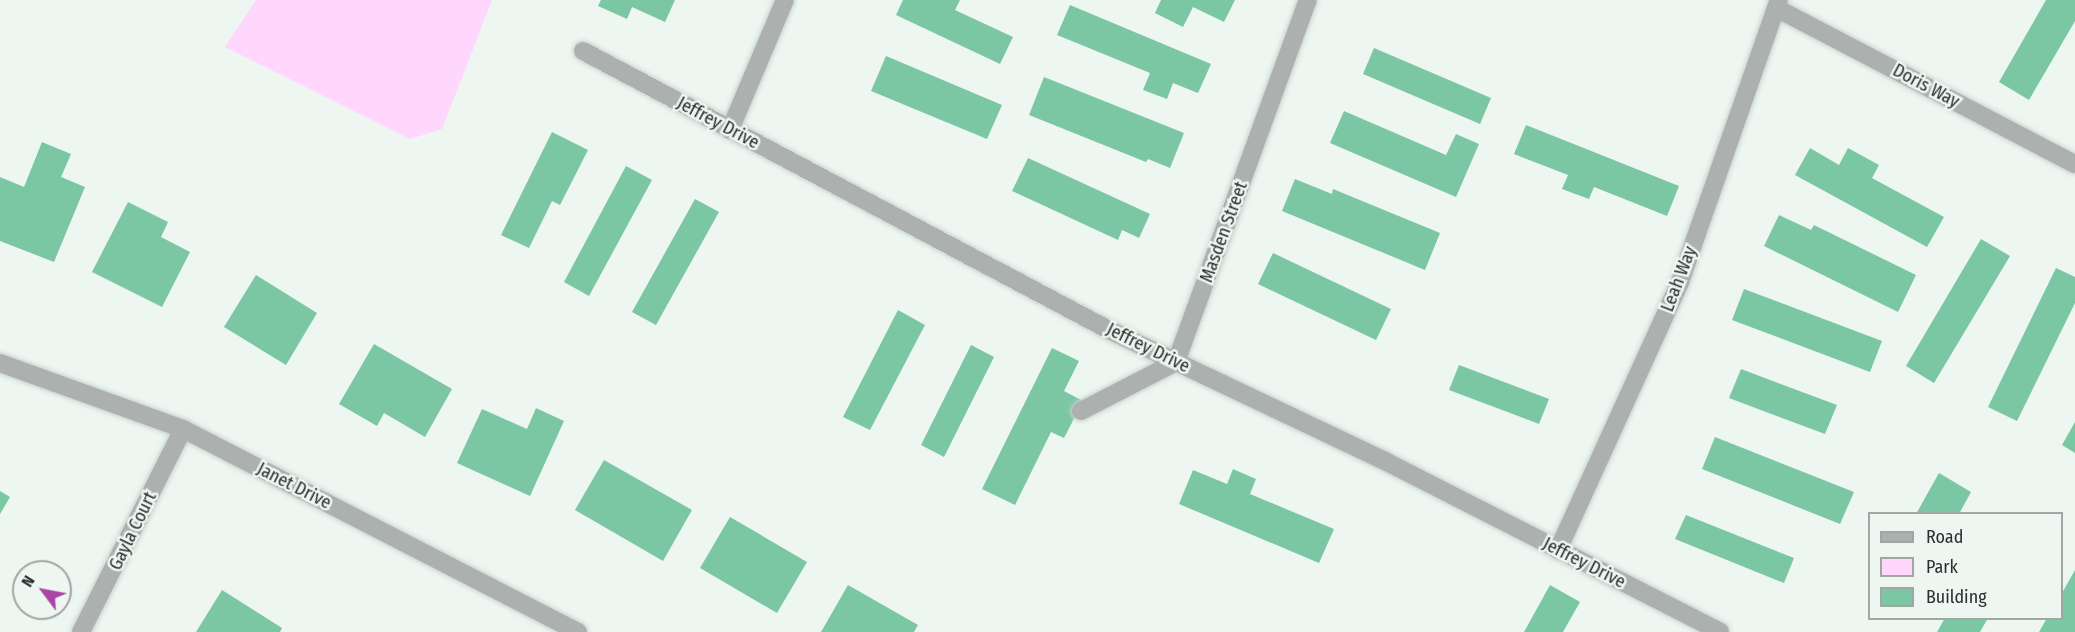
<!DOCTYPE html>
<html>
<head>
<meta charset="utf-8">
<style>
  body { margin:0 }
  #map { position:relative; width:2075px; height:632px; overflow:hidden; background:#edf6f1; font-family:"Fira Sans Condensed",sans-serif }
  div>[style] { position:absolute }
  .green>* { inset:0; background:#ffd6fc }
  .building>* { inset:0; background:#7cc7a3 }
  .roads { filter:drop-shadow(0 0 2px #cad2ce) drop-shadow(0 0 2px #cad2ce) }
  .minor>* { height:18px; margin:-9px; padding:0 9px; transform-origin:9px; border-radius:9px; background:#acb0ae }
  span { translate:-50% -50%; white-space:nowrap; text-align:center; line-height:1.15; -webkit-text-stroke:5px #edf6f1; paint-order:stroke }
  .street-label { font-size:18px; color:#2b2f2d }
  .legend { position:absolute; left:1868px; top:512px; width:195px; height:108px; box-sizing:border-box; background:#edf6f1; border:2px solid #9fa6a3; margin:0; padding:8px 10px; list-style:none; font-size:18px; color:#2b2f2d }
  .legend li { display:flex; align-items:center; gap:12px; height:30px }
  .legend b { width:30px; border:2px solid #9fa6a3 }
  .north { position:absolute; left:12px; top:560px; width:60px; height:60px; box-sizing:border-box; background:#edf6f1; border:2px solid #9fa6a3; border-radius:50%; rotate:302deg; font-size:16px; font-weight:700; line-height:24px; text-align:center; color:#2b2f2d }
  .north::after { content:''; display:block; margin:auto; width:21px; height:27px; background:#aa44a9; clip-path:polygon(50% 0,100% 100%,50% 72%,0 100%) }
</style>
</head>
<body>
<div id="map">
  <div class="green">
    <i style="clip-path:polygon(256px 0,492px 0,442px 129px,410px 139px,225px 47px)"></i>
  </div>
  <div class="building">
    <i style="clip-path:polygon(601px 0,675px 0,665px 22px,632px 7px,627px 19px,598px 6px)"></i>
    <i style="clip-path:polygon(903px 0,960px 0,955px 10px,1013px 37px,1000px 64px,896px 15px)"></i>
    <i style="clip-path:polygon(1161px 0,1235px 0,1224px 22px,1193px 7px,1183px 27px,1155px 13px)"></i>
    <i style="clip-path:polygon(2046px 0,2075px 0,2075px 21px,2029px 100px,1999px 82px)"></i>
    <i style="clip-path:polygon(1070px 5px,1211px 64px,1198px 93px,1173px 83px,1167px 99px,1143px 90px,1150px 73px,1057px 35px)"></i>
    <i style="clip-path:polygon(1374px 48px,1491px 98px,1480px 124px,1363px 74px)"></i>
    <i style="clip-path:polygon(886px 56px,1002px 105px,987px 139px,871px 91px)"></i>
    <i style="clip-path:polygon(1044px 77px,1184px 133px,1170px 168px,1148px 159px,1146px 162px,1029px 115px)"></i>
    <i style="clip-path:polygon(1344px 111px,1446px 155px,1456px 134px,1479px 144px,1456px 197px,1330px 143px)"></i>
    <i style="clip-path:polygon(1526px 125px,1679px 186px,1667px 216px,1594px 187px,1589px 199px,1562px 189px,1568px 175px,1514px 154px)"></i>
    <i style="clip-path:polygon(552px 132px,588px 150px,560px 205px,552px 201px,529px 248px,501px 235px)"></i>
    <i style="clip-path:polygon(42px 142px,71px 154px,61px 177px,85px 187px,54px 262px,0 241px,0 177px,24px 187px)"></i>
    <i style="clip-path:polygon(1810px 148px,1839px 165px,1848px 148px,1879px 165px,1872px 178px,1944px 217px,1927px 247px,1795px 175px)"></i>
    <i style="clip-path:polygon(1028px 158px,1150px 214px,1139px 238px,1122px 230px,1118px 240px,1012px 191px)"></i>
    <i style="clip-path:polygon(626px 166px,652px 180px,589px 296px,564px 282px)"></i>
    <i style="clip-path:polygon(1295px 179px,1332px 194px,1333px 189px,1440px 233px,1425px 270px,1282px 211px)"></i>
    <i style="clip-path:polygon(695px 199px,719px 212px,656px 325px,632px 312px)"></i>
    <i style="clip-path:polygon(128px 202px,168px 222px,161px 237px,190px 252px,162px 307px,92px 272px)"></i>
    <i style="clip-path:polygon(1779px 215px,1811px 230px,1814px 225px,1916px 275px,1898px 312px,1764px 246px)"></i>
    <i style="clip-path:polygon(1981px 239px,2010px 256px,1934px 383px,1906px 366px)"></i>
    <i style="clip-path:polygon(1273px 253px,1391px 309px,1376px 340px,1258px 284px)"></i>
    <i style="clip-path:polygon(2056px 268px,2075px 277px,2075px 303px,2017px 421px,1988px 407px)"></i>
    <i style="clip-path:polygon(256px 275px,317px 313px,286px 365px,224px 327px)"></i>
    <i style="clip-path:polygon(1744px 289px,1882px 341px,1870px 372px,1732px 320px)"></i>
    <i style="clip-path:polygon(898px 310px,925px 325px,870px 430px,843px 417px)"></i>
    <i style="clip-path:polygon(374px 344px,452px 389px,425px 437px,384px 413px,377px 426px,339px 404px)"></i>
    <i style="clip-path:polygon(971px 345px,994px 357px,944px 457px,921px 445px)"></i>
    <i style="clip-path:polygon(1052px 348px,1079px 361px,1064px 391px,1083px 401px,1064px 438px,1051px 432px,1015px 505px,982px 489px)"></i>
    <i style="clip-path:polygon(1459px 365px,1549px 399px,1539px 424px,1449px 390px)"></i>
    <i style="clip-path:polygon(1741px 369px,1837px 405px,1825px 434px,1729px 398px)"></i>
    <i style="clip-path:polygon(536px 408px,564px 421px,530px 496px,457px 463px,482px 409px,527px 429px)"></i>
    <i style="clip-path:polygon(2075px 422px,2075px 453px,2062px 445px)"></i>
    <i style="clip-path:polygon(1715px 437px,1854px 492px,1840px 524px,1702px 469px)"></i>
    <i style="clip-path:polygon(604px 460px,692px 510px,663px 561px,575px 510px)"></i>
    <i style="clip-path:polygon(1233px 469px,1256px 479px,1250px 494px,1334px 529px,1319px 563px,1179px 504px,1193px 470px,1227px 484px)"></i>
    <i style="clip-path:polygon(1939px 473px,1971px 492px,1959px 514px,1916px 514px)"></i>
    <i style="clip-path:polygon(0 491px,10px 497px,0 514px)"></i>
    <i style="clip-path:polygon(1686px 515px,1794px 558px,1784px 583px,1675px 539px)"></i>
    <i style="clip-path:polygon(730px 517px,807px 562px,777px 613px,700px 568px)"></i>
    <i style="clip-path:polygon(2075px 570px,2075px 632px,2039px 632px,2047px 618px,2062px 618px,2062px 593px)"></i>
    <i style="clip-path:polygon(848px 585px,918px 625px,914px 632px,821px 632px)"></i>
    <i style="clip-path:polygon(1550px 585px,1580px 602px,1563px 632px,1524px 632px)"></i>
    <i style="clip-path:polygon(222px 590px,282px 628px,280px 632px,196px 632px)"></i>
    <i style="clip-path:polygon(1945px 618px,1988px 618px,1980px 632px,1937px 632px)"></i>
  </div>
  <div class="roads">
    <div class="minor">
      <i style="left:1776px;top:8px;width:337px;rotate:27.6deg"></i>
      <i style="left:583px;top:51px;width:595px;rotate:27.94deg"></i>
      <i style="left:1109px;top:330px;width:306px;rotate:25.4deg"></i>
      <i style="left:1385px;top:461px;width:376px;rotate:27deg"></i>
      <i style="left:730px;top:130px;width:141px;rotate:-67.1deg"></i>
      <i style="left:0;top:363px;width:195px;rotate:19.8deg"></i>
      <i style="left:183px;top:429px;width:444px;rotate:27.2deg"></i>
      <i style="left:1081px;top:411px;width:107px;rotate:-27.3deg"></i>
      <i style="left:1176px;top:362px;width:385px;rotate:-70deg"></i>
      <i style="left:1558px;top:550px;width:294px;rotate:-65.5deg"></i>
      <i style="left:1680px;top:282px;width:299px;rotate:-70.7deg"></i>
      <i style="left:81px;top:632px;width:227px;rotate:-63.3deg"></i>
    </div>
  </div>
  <div class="street-label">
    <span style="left:1926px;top:86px;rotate:28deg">Doris Way</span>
    <span style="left:718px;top:123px;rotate:28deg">Jeffrey Drive</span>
    <span style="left:1224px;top:232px;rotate:-70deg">Masden Street</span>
    <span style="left:1679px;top:279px;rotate:-69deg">Leah Way</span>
    <span style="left:1148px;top:348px;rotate:26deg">Jeffrey Drive</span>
    <span style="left:294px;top:486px;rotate:27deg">Janet Drive</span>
    <span style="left:133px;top:531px;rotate:-64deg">Gayla Court</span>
    <span style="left:1584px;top:563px;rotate:27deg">Jeffrey Drive</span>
  </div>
  <ul class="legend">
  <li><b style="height:8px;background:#acb0ae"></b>Road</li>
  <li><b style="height:16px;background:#ffd6fc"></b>Park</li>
  <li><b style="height:16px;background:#7cc7a3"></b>Building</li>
  </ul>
  <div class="north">N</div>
</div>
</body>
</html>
